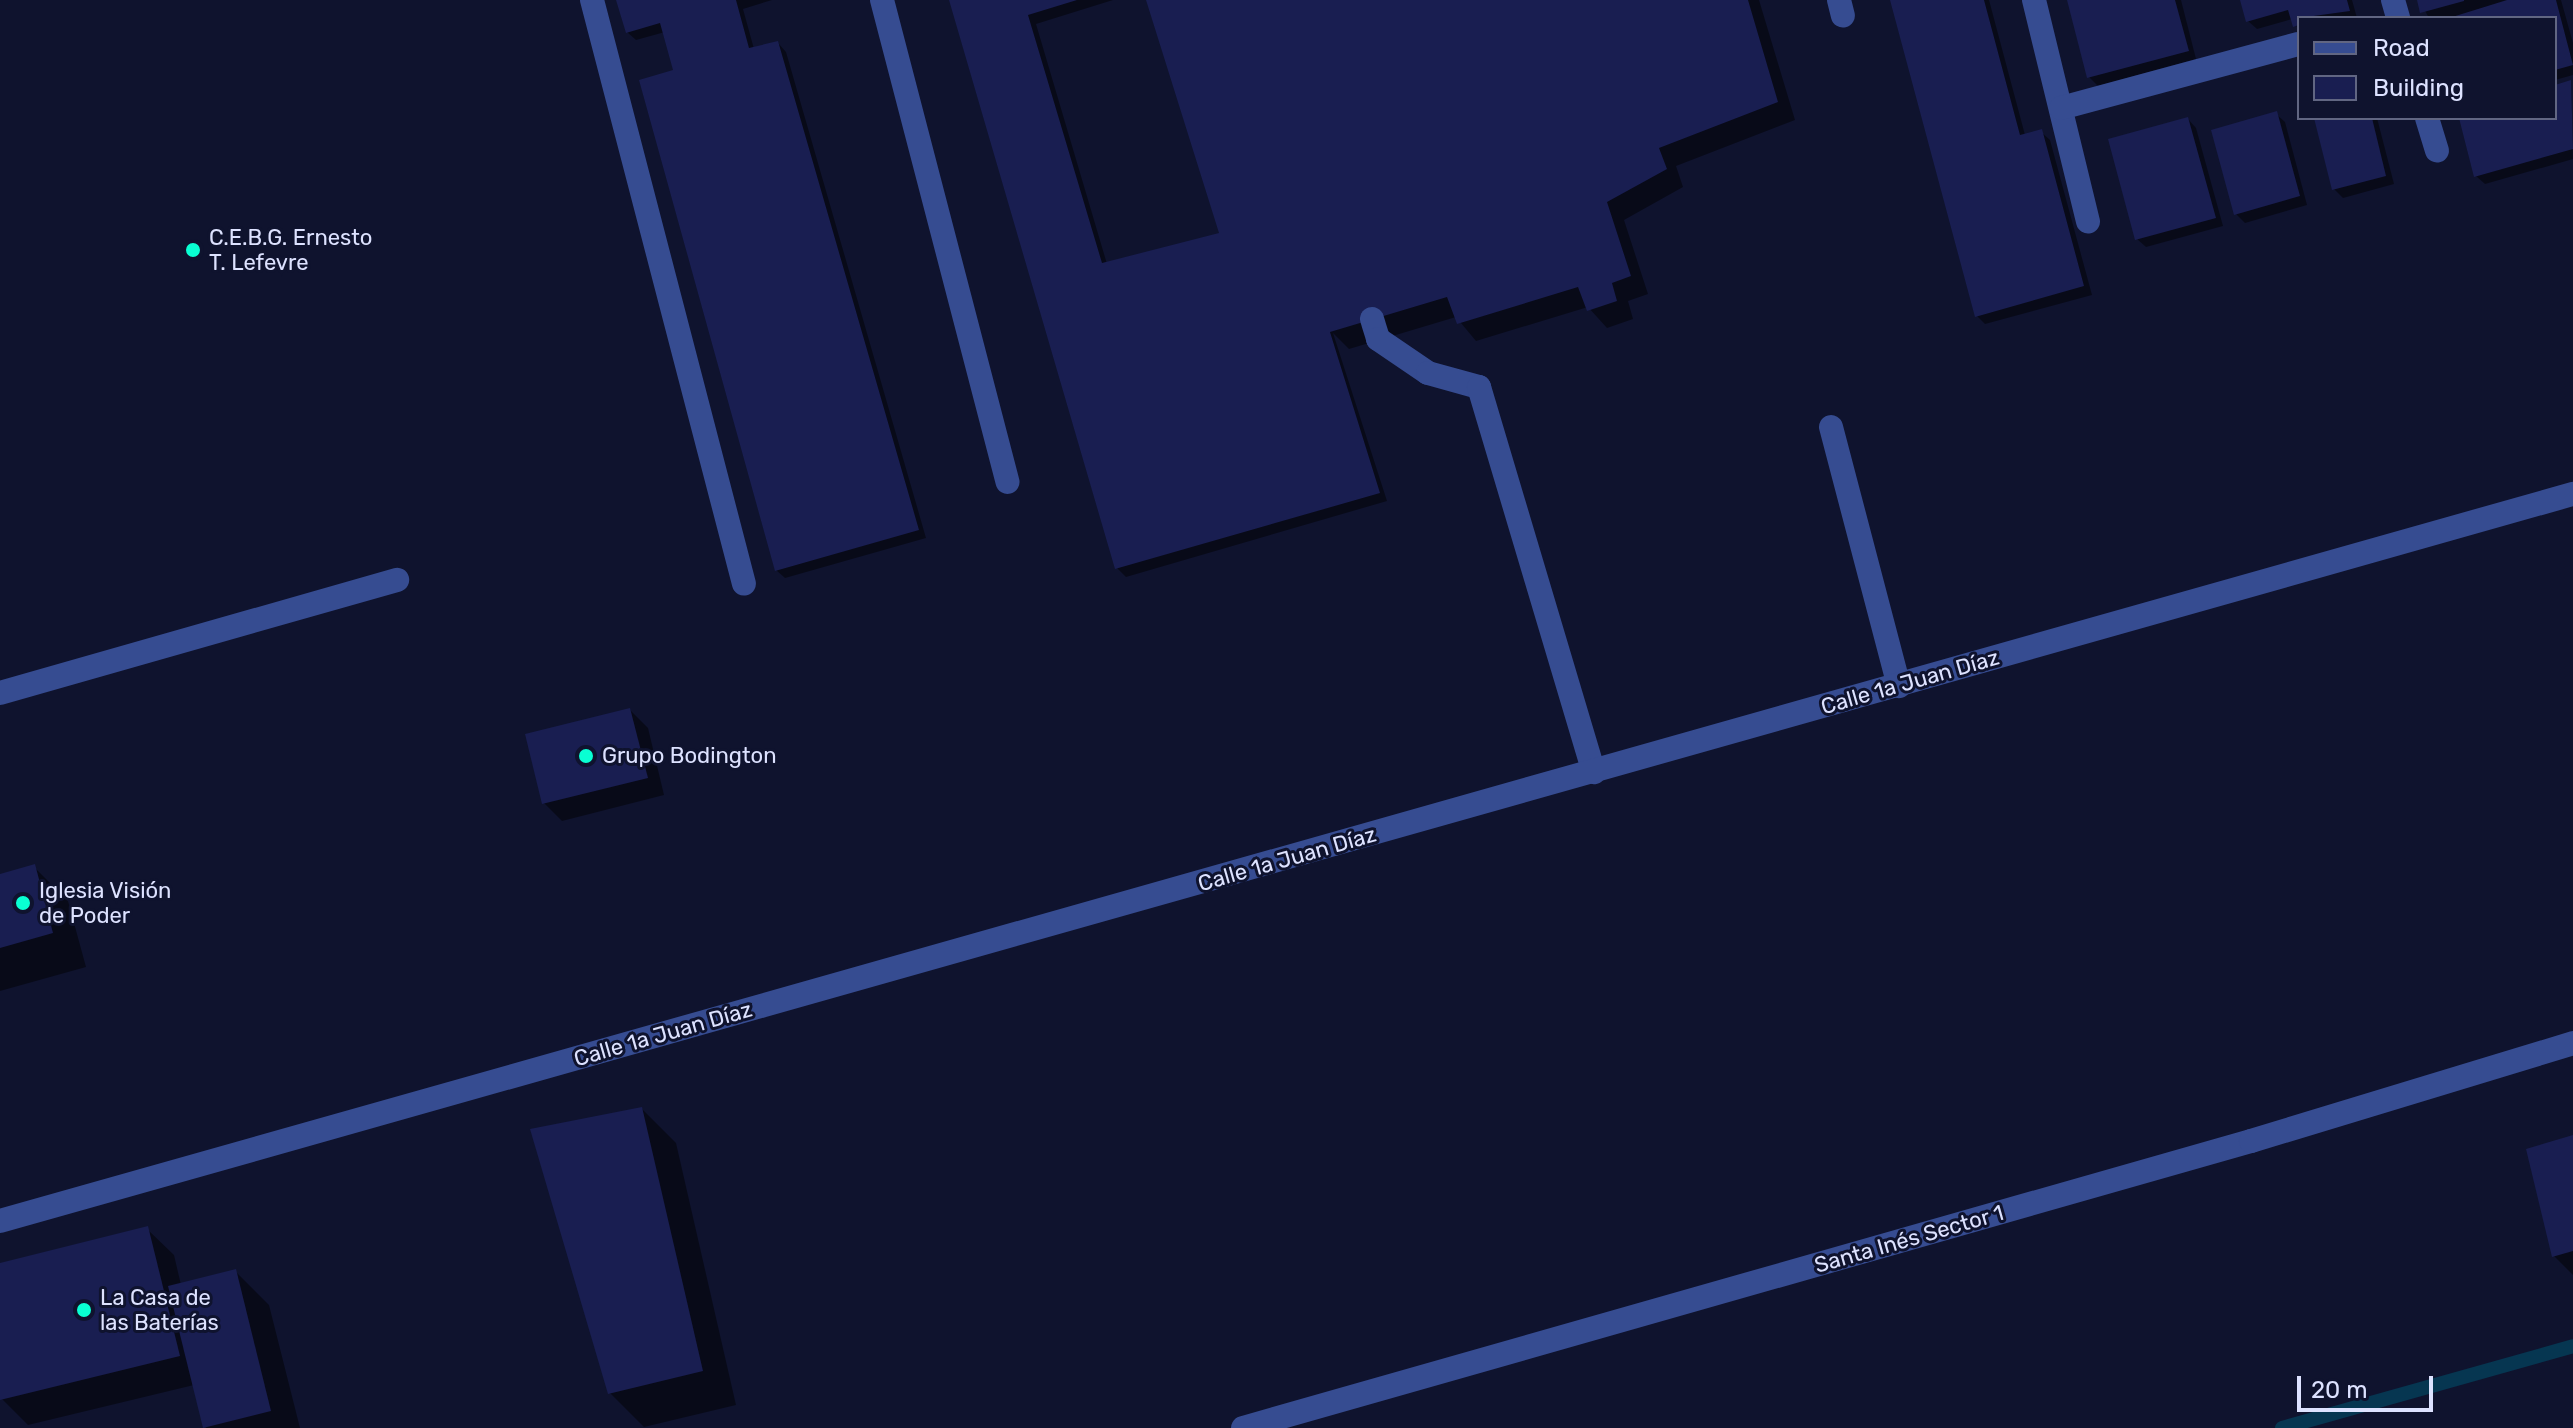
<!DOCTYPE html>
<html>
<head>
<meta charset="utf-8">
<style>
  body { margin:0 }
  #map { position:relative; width:2573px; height:1428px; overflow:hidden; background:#0f132e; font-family:Rubik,sans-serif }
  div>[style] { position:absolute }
  .shadow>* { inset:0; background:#0007 }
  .stream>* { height:14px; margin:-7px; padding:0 7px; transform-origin:7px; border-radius:7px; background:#063651 }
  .building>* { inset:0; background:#191e51 }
  .minor>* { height:24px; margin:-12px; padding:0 12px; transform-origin:12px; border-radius:12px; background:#364c91 }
  .dots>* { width:22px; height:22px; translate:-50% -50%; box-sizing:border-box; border:4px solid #0f132e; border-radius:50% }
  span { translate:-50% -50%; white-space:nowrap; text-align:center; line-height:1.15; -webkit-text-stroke:6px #0f132e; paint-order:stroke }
  .poi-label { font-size:22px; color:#dde2ff }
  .left { translate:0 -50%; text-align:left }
  .street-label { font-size:22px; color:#dde2ff }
  .legend { position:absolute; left:2297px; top:16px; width:260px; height:104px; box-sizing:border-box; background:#0f132e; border:2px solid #616682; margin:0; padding:10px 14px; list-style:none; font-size:24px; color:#dde2ff }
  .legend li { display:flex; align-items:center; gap:16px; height:40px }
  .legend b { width:40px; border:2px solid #616682 }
  .scale { position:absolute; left:2297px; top:1376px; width:136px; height:36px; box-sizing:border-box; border:4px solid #dde2ff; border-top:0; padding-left:10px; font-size:24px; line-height:28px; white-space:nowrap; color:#dde2ff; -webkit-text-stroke:6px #0f132e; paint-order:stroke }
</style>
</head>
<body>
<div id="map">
  <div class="shadow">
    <i style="clip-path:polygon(618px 0,772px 0,743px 9px,754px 49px,778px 43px,786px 52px,926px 538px,785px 578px,776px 570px,676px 71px,665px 32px,636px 40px,627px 32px)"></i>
    <i style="clip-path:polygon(951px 0,1113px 0,1036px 24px,1107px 264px,1222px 234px,1149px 0,1759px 0,1795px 120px,1676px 166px,1683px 187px,1624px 220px,1648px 294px,1628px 301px,1633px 319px,1607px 328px,1588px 307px,1476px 341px,1456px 317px,1349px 349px,1333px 333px,1387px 501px,1126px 577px,1117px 568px)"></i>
    <i style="clip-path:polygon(1892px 0,1989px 0,2025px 135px,2041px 132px,2050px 140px,2092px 295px,1985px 324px,1977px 316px)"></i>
    <i style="clip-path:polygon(2069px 0,2181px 0,2196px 59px,2098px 86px,2089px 77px)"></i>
    <i style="clip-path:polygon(2242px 0,2352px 0,2357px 18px,2299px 18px,2299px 30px,2292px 19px,2257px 29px,2248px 21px)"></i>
    <i style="clip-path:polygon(2419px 0,2561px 0,2573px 43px,2573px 75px,2555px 80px,2555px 18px,2429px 18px)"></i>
    <i style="clip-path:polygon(2571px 83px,2573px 159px,2485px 184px,2476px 176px,2461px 118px,2555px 118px,2555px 87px)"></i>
    <i style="clip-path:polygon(2276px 114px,2285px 122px,2307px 205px,2245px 223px,2236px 214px)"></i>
    <i style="clip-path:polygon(2316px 118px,2377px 118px,2394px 184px,2343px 198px,2334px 189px)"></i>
    <i style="clip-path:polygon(2188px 119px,2196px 128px,2223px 226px,2146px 247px,2137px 239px)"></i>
    <i style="clip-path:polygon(630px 710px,648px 728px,664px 795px,562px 821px,544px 803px)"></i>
    <i style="clip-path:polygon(34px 867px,68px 901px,86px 967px,0 991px,0 876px)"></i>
    <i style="clip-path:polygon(642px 1109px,676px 1143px,736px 1405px,644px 1427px,610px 1393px)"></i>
    <i style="clip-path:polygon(2573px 1138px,2573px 1275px,2554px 1256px)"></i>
    <i style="clip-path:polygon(147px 1229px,174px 1255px,181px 1285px,235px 1271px,269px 1305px,300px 1428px,206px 1428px,194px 1385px,28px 1425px,2px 1399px,0 1265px)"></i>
  </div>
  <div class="stream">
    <i style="left:2282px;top:1428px;width:302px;rotate:-15.7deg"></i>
  </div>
  <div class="building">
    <i style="clip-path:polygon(616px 0,736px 0,749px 48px,778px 41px,919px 530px,775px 571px,639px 80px,673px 70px,660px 23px,626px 33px)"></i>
    <i style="clip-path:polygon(949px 0,1077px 0,1028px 15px,1102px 263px,1219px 233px,1146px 0,1748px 0,1778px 102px,1659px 148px,1667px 169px,1607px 202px,1631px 276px,1612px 283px,1617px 301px,1587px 311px,1578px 287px,1457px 324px,1447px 297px,1330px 332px,1380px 493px,1115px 569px)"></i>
    <i style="clip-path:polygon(1890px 0,1984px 0,2020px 135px,2042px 129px,2084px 286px,1975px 317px)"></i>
    <i style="clip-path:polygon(2067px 0,2175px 0,2189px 51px,2087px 78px)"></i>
    <i style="clip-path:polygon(2240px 0,2347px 0,2350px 11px,2299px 18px,2299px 25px,2293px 27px,2288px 10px,2246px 22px)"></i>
    <i style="clip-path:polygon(2417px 0,2464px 0,2464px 1px,2420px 13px)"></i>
    <i style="clip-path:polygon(2507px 0,2556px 0,2573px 65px,2555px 70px,2555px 18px,2449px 18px)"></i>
    <i style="clip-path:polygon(2571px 80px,2573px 149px,2474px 177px,2459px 118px,2555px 118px,2555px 85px)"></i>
    <i style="clip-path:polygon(2277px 111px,2300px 196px,2234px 215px,2211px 130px)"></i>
    <i style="clip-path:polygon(2188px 117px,2216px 218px,2135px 240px,2108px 139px)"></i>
    <i style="clip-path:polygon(2314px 118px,2372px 118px,2386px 176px,2332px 190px)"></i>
    <i style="clip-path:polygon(630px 708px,648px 778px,542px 804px,525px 734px)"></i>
    <i style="clip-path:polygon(35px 864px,53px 933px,0 948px,0 874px)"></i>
    <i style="clip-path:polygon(642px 1107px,703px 1371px,608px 1394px,530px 1129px)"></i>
    <i style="clip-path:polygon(2573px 1135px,2573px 1251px,2552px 1257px,2526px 1149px)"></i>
    <i style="clip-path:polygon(148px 1226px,180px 1356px,0 1400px,0 1263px)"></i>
    <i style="clip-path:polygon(236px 1269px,271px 1411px,203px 1428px,168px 1286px)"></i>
  </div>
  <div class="minor">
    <i style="left:592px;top:0;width:603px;rotate:75.41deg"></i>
    <i style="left:882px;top:0;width:498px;rotate:75.4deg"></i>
    <i style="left:1839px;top:0;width:16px;rotate:76deg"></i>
    <i style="left:2034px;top:0;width:228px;rotate:76.3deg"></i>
    <i style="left:2393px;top:0;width:19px;rotate:74deg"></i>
    <i style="left:2061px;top:108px;width:246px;rotate:-15.1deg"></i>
    <i style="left:2427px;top:118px;width:34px;rotate:73deg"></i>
    <i style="left:1372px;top:319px;width:21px;rotate:73deg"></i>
    <i style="left:1378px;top:339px;width:60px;rotate:34.2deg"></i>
    <i style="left:1428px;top:373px;width:53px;rotate:15.4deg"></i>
    <i style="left:1479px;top:387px;width:402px;rotate:73.4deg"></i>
    <i style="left:1831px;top:427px;width:268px;rotate:75.3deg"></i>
    <i style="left:0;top:693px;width:413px;rotate:-15.9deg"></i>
    <i style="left:0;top:1221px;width:2674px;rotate:-15.78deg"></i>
    <i style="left:1243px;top:1428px;width:1048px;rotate:-15.89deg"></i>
    <i style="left:2251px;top:1141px;width:337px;rotate:-16.9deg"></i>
  </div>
  <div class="dots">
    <i style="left:193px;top:250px;background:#09ffd3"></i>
    <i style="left:586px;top:756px;background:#09ffd3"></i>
    <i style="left:23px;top:903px;background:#09ffd3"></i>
    <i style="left:84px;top:1310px;background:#09ffd3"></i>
  </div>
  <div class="poi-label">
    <span class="left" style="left:209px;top:250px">C.E.B.G. Ernesto<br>T. Lefevre</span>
    <span class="left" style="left:602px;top:756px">Grupo Bodington</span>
    <span class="left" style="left:39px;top:903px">Iglesia Visión<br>de Poder</span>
    <span class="left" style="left:100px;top:1310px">La Casa de<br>las Baterías</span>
  </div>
  <div class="street-label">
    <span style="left:1910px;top:682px;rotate:-16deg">Calle 1a Juan Díaz</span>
    <span style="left:1287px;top:859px;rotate:-16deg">Calle 1a Juan Díaz</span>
    <span style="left:663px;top:1034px;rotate:-16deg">Calle 1a Juan Díaz</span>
    <span style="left:1909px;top:1239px;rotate:-16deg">Santa Inés Sector 1</span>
  </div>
  <ul class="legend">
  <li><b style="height:10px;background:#364c91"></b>Road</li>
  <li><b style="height:22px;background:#191e51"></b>Building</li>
  </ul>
  <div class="scale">20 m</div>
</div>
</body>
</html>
